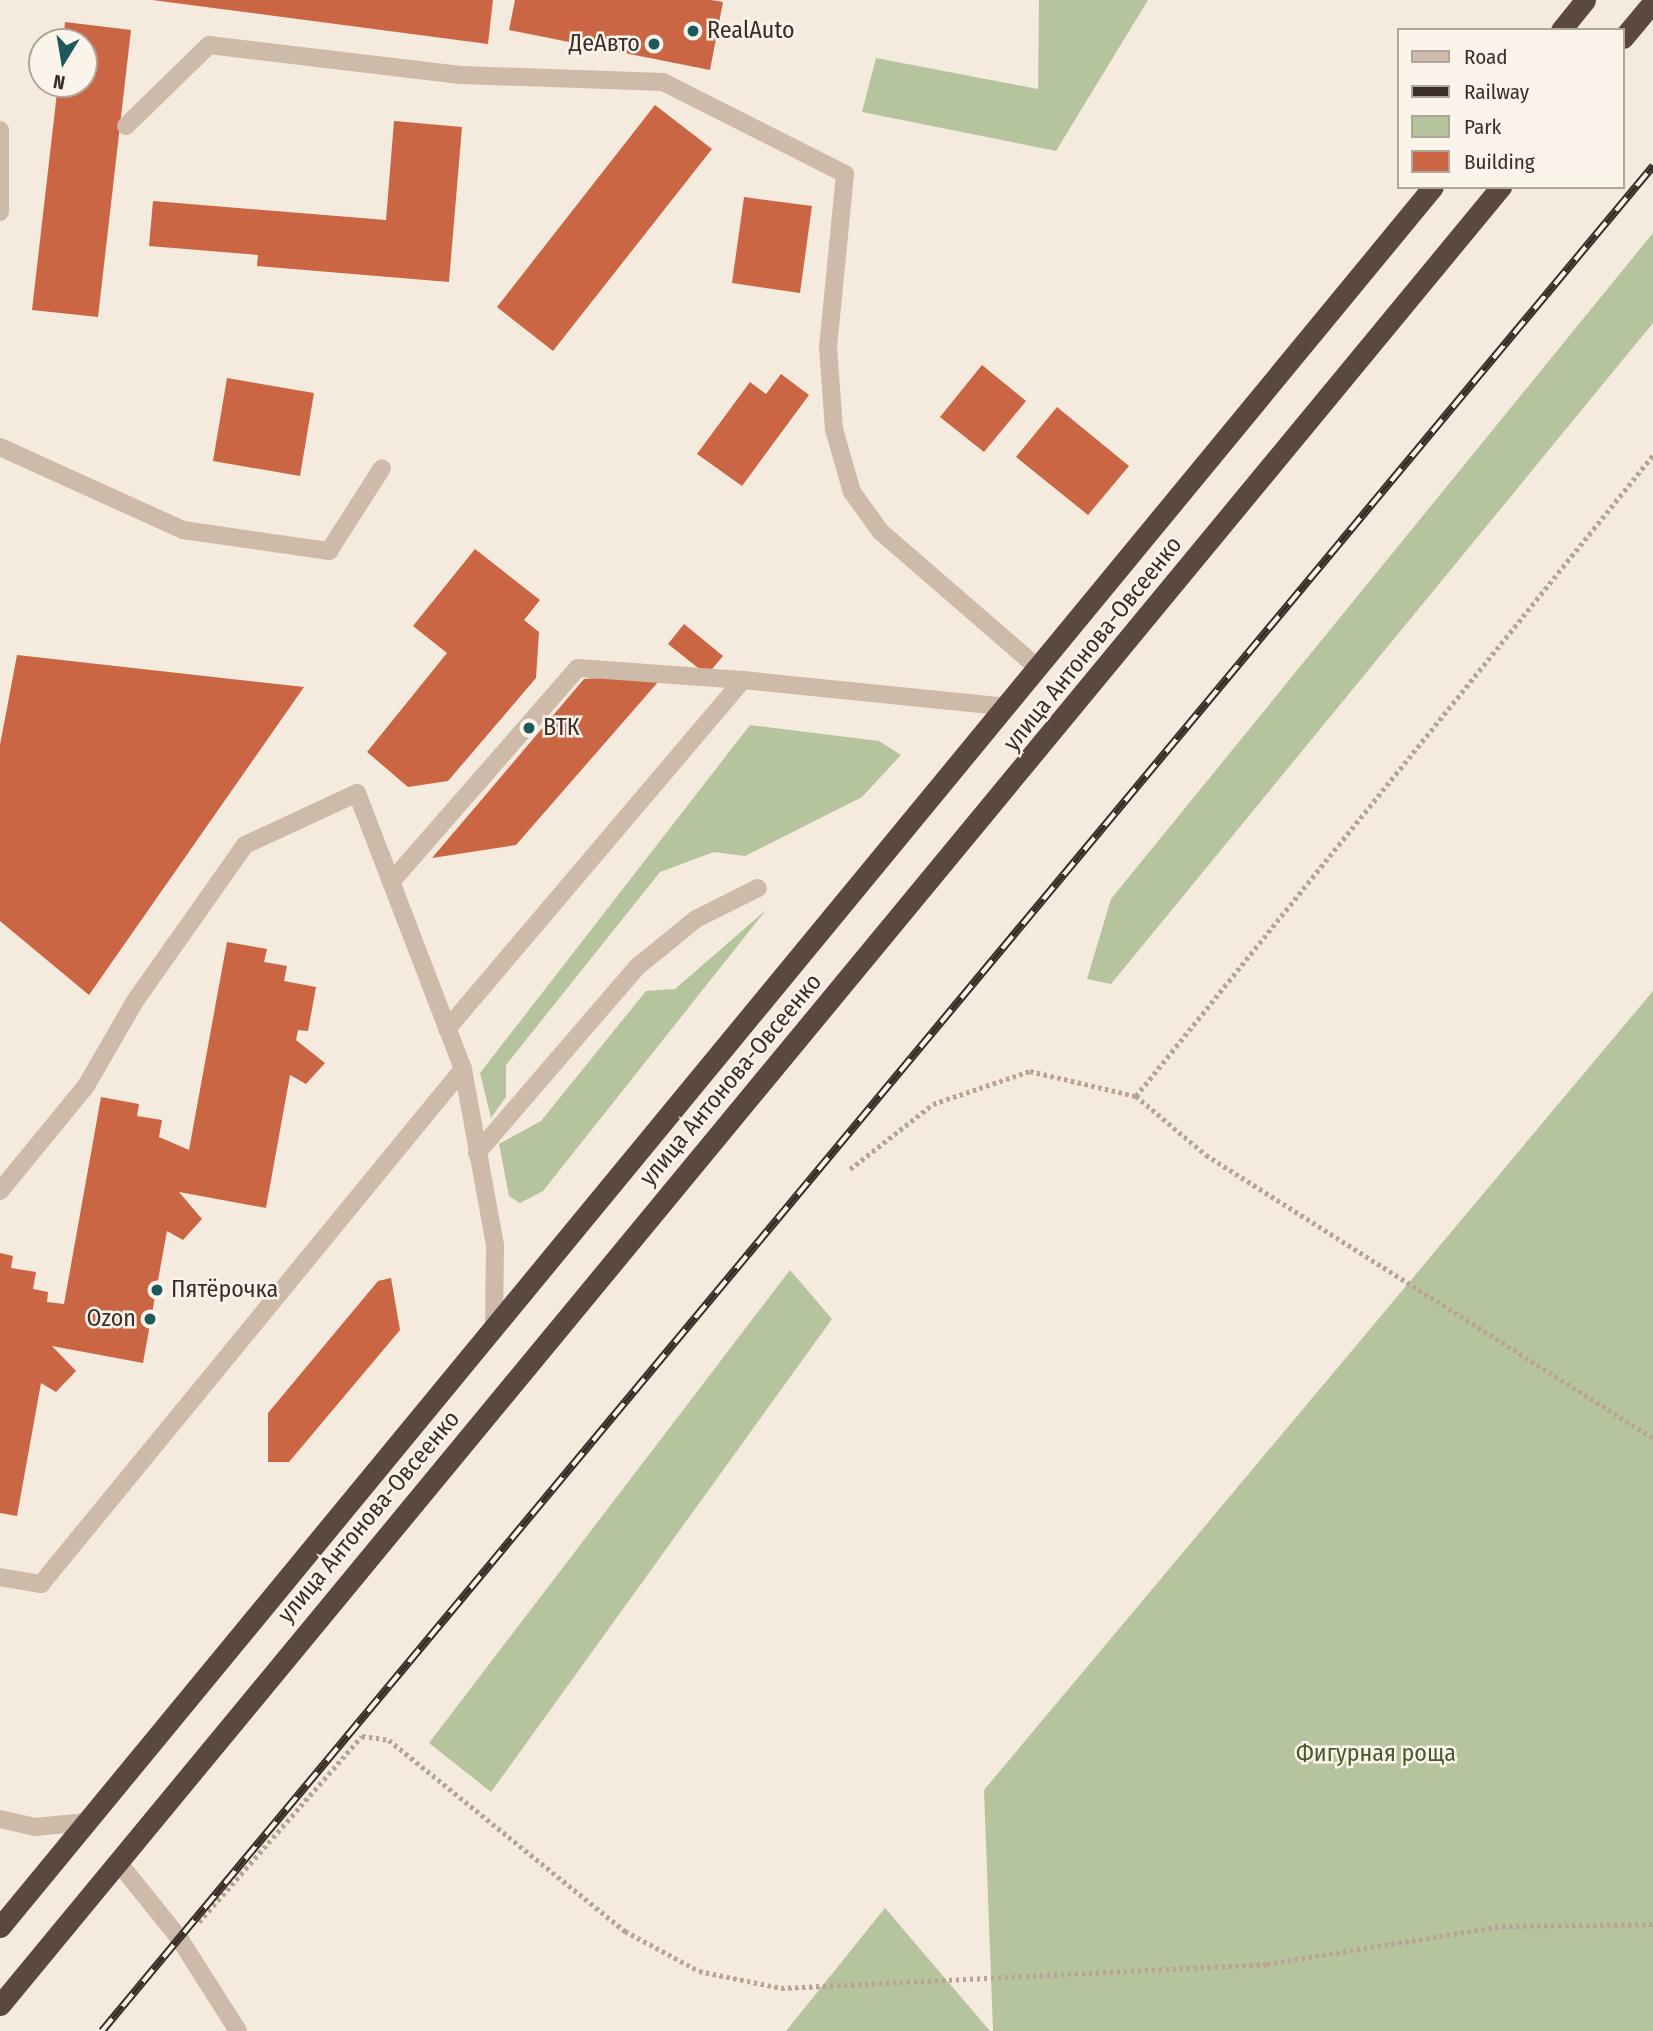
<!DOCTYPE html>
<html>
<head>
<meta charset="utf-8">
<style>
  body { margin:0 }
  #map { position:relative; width:1653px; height:2031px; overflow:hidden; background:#f4eade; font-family:"Fira Sans Condensed",sans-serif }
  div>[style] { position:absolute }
  .green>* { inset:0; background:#b6c49d }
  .building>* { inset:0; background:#cb6645 }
  .path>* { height:4.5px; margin-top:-2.25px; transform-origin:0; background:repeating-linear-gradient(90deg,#b9a493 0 3.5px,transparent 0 7px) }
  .minor>* { height:18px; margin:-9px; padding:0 9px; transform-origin:9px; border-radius:9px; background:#cdbaa9 }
  .highway>* { height:21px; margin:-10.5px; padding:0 10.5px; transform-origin:10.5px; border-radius:10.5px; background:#5b4840 }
  .rail>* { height:8px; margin-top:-4px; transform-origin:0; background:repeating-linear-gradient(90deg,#fbf4eb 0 16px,#3a2e29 0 32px); box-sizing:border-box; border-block:2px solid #3a2e29 }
  .dots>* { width:19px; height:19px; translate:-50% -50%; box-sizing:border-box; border:4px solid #fbf4eb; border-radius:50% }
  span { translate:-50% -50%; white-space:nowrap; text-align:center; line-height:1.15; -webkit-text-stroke:5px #fbf4eb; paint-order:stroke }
  .poi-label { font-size:24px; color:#3a2e29 }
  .left { translate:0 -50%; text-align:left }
  .right { translate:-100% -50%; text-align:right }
  .street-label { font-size:24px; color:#3a2e29 }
  .park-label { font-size:24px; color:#48592c }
  .legend { position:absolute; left:1397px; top:28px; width:228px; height:161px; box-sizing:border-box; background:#fbf4eb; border:2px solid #aea59d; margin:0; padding:9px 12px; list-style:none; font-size:21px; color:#3a2e29 }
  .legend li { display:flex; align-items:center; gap:14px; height:35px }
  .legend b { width:35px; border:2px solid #aea59d }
  .north { position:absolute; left:28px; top:28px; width:70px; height:70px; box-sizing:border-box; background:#fbf4eb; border:2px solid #aea59d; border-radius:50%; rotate:191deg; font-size:19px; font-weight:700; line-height:28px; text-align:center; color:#3a2e29 }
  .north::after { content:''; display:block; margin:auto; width:24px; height:32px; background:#1c595d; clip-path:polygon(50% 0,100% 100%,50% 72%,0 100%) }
</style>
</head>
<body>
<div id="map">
  <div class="green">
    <i style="clip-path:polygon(1039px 0,1148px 0,1056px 151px,862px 112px,876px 58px,1038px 89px)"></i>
    <i style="clip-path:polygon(1653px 233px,1653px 323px,1111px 984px,1087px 979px,1111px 899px)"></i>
    <i style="clip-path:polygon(750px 725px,879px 741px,901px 755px,862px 797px,745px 856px,714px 852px,660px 872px,506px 1065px,506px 1097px,491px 1118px,480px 1073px)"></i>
    <i style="clip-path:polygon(766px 910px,543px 1191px,520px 1203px,509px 1196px,499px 1144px,541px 1121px,646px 991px,675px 989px)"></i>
    <i style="clip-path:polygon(1653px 991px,1653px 2031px,993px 2031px,984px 1790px)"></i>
    <i style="clip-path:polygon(790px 1270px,832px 1319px,491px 1792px,429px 1743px)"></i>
    <i style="clip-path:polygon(885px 1908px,990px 2031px,786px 2031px)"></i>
  </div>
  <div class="building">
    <i style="clip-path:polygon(152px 0,493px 0,488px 44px)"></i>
    <i style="clip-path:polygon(515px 0,711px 0,723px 2px,710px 70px,509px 30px)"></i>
    <i style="clip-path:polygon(65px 22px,131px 30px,98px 317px,32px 310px,58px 84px,84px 84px,84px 42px,63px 42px)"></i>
    <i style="clip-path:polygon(655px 105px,712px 149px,553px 351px,497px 307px)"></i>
    <i style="clip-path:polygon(394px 121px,462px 127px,449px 282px,257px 266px,258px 255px,149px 246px,153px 201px,386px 220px)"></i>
    <i style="clip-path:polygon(744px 197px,812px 206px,800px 293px,732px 283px)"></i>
    <i style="clip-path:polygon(982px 365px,1026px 401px,984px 452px,940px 417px)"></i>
    <i style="clip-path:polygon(781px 374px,809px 395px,742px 486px,697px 454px,750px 382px,766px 394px)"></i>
    <i style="clip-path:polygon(227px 378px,314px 393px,300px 476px,213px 461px)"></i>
    <i style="clip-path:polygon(1057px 407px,1129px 466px,1088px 515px,1016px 457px)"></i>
    <i style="clip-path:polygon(475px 549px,540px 600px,524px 620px,539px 632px,536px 678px,448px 781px,408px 787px,367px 752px,447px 653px,413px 626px)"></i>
    <i style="clip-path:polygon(684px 624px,723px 656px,707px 675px,668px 644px)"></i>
    <i style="clip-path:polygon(17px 655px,304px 687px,89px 995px,0 921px,0 745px)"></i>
    <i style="clip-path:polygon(665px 674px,516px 845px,432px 858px,584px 679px)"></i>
    <i style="clip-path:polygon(227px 942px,267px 949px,264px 962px,287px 966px,284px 981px,316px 987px,308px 1031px,298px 1030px,296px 1040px,325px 1063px,306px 1084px,290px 1075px,266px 1208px,179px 1192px,202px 1219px,183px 1240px,167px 1231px,143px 1363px,52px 1346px,76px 1371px,56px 1392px,41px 1383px,17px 1516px,0 1513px,0 1253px,13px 1256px,11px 1268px,36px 1272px,33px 1289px,48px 1292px,47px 1302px,64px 1304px,101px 1097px,139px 1104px,137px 1116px,162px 1120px,159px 1137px,189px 1150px)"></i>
    <i style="clip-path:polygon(391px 1278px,400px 1330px,289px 1462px,268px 1462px,268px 1413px,378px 1281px)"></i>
  </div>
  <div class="path">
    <i style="left:1136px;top:1096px;width:824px;rotate:-51.11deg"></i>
    <i style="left:850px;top:1169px;width:105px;rotate:-38.1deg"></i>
    <i style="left:933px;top:1104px;width:102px;rotate:-18.8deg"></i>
    <i style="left:1030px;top:1071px;width:109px;rotate:13.3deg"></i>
    <i style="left:1136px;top:1096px;width:92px;rotate:40.1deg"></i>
    <i style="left:1206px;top:1155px;width:529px;rotate:32.34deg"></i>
    <i style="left:199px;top:1922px;width:247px;rotate:-48.8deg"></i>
    <i style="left:362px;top:1736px;width:27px;rotate:8deg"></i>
    <i style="left:389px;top:1740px;width:304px;rotate:39deg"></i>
    <i style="left:625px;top:1931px;width:84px;rotate:28.4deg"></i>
    <i style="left:699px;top:1971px;width:84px;rotate:11.7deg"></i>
    <i style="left:781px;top:1988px;width:487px;rotate:-2.8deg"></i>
    <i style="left:1267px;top:1964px;width:238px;rotate:-9.2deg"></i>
    <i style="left:1502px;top:1926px;width:151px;rotate:-0.8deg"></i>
  </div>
  <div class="minor">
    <i style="left:126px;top:126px;width:116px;rotate:-44.3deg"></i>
    <i style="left:209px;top:45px;width:255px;rotate:6.8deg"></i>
    <i style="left:462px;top:75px;width:201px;rotate:2deg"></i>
    <i style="left:663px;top:82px;width:204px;rotate:26.8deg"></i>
    <i style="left:845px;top:174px;width:173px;rotate:95.6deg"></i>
    <i style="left:828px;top:346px;width:83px;rotate:85.9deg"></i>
    <i style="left:834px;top:429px;width:66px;rotate:74.1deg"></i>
    <i style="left:852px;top:492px;width:49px;rotate:54.1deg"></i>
    <i style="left:881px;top:532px;width:209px;rotate:40.9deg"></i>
    <i style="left:0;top:130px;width:82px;rotate:90deg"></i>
    <i style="left:0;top:447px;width:201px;rotate:24.4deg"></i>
    <i style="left:183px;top:530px;width:148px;rotate:8.2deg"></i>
    <i style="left:329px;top:551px;width:98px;rotate:-57.4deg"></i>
    <i style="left:391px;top:882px;width:284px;rotate:-48.9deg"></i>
    <i style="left:578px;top:668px;width:165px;rotate:4.2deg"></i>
    <i style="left:447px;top:1029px;width:458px;rotate:-49.7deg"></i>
    <i style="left:743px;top:680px;width:266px;rotate:5.8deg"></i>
    <i style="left:477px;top:1153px;width:245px;rotate:-49.3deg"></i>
    <i style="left:637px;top:967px;width:76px;rotate:-39.1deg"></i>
    <i style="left:696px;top:919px;width:69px;rotate:-26.6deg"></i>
    <i style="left:0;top:1191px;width:136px;rotate:-50.7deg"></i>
    <i style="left:86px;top:1086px;width:98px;rotate:-60deg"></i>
    <i style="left:135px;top:1001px;width:191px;rotate:-54.8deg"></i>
    <i style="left:245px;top:845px;width:123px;rotate:-24.9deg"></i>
    <i style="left:357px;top:793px;width:296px;rotate:69deg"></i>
    <i style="left:463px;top:1069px;width:179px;rotate:79.7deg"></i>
    <i style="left:495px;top:1245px;width:83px;rotate:90.7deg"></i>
    <i style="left:0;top:1577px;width:42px;rotate:9.7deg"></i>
    <i style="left:41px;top:1584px;width:666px;rotate:-50.67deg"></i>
    <i style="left:0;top:1819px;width:36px;rotate:13deg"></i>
    <i style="left:35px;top:1827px;width:52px;rotate:-5.5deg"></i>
    <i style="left:118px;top:1862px;width:97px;rotate:51.2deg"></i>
    <i style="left:179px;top:1938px;width:110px;rotate:57.6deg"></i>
  </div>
  <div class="highway">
    <i style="left:1561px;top:30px;width:38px;rotate:-51deg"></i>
    <i style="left:1623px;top:38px;width:47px;rotate:-50.2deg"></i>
    <i style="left:0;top:1927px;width:2254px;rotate:-50.53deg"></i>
    <i style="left:0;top:2005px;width:2358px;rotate:-50.46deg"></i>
  </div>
  <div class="rail">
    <i style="left:102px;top:2031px;width:2426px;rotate:-50.25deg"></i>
  </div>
  <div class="dots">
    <i style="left:693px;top:31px;background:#1c595d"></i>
    <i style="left:654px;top:44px;background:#1c595d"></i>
    <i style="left:529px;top:728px;background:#1c595d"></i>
    <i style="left:157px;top:1290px;background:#1c595d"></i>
    <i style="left:150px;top:1319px;background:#1c595d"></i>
  </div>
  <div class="poi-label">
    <span class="left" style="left:707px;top:31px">RealAuto</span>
    <span class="right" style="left:640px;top:44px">ДеАвто</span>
    <span class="left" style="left:543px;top:728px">ВТК</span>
    <span class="left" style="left:171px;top:1290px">Пятёрочка</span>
    <span class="right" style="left:136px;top:1319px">Ozon</span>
  </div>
  <div class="street-label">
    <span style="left:1093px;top:644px;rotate:-51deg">улица Антонова-Овсеенко</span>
    <span style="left:731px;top:1080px;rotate:-50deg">улица Антонова-Овсеенко</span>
    <span style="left:369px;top:1517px;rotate:-50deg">улица Антонова-Овсеенко</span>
  </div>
  <div class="park-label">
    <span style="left:1376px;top:1754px">Фигурная роща</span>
  </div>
  <ul class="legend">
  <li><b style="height:9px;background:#cdbaa9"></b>Road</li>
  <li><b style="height:9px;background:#3a2e29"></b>Railway</li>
  <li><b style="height:19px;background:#b6c49d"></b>Park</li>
  <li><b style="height:19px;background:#cb6645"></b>Building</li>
  </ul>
  <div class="north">N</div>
</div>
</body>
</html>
